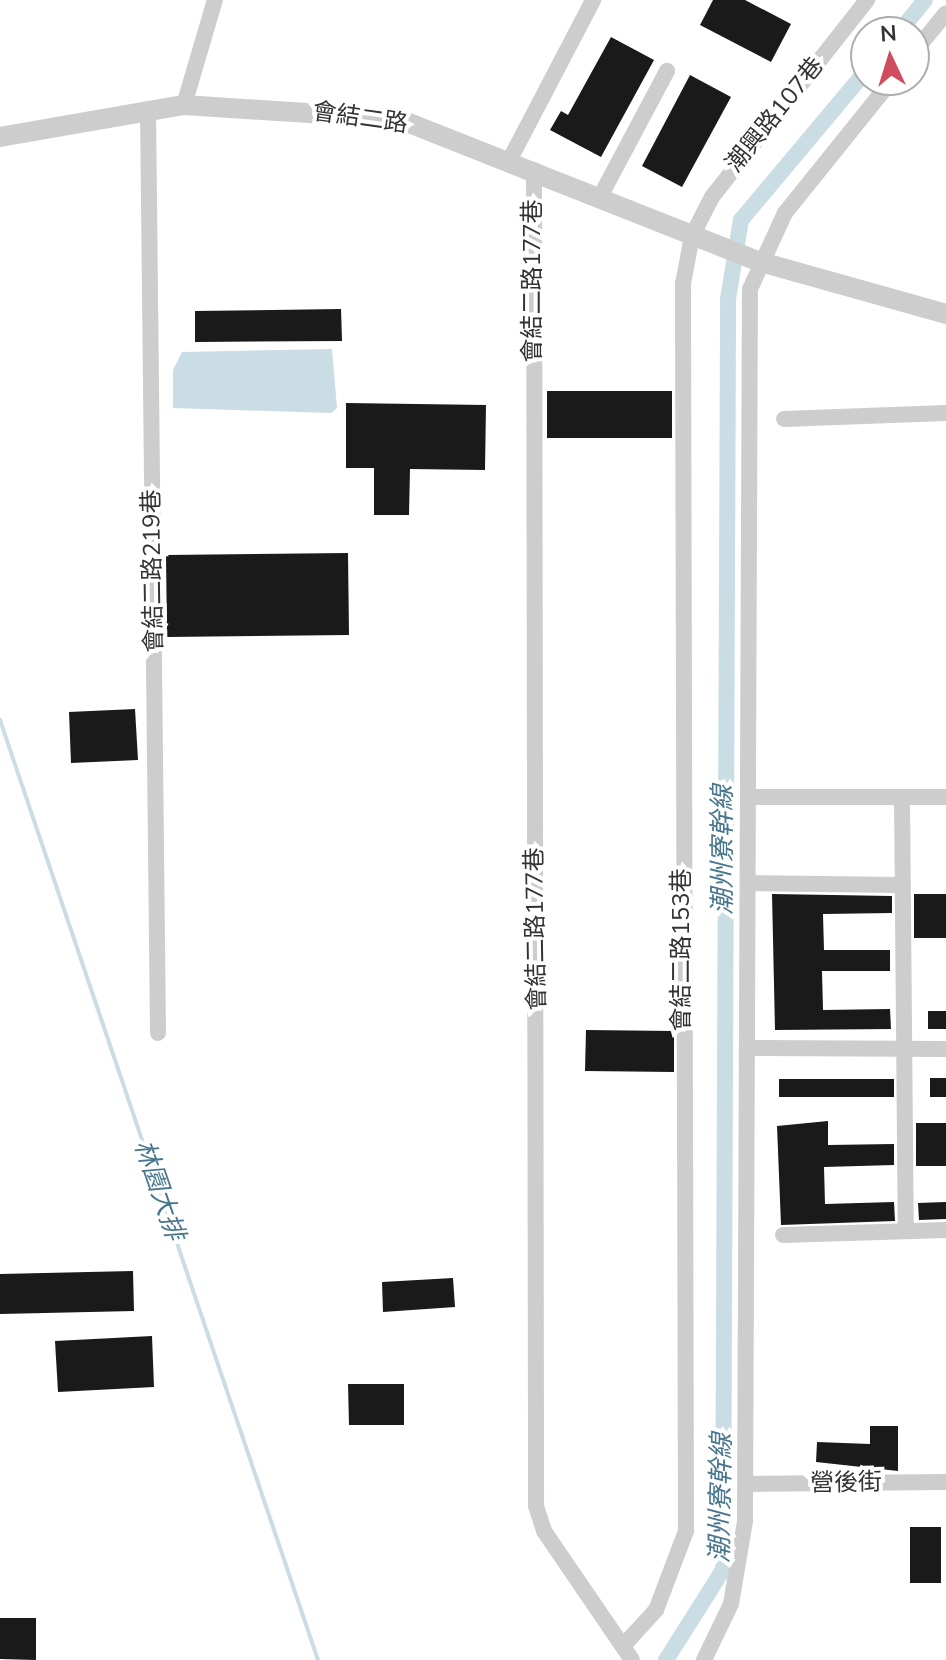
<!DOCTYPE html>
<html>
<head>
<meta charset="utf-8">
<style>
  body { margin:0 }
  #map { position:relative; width:946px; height:1660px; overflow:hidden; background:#fff; font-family:"Nunito Sans","Noto Sans TC",sans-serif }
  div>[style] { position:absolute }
  .water>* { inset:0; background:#cadde4 }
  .stream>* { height:4px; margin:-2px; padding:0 2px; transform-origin:2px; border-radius:2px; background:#cadde4 }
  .canal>* { height:16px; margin:-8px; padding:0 8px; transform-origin:8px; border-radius:8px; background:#cadde4 }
  .building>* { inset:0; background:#1a1a1a }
  .minor>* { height:16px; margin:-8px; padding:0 8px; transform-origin:8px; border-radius:8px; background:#cdcdcd }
  .tertiary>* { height:20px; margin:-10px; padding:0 10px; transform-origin:10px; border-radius:10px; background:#cdcdcd }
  span { translate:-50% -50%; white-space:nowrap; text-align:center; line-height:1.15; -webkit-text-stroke:8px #fff; paint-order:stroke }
  .street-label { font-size:24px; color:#333 }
  .water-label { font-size:26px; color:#49778d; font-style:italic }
  .north { position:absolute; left:850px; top:16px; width:80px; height:80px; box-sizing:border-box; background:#fff; border:2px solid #adadad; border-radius:50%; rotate:356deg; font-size:22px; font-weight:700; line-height:32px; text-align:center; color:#333 }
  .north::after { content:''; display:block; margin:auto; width:28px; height:36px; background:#d24c60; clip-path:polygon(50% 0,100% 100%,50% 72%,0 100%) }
</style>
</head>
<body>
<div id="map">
  <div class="water">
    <i style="clip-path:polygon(332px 349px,337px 408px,331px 413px,173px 408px,173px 370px,182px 352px)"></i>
  </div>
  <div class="stream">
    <i style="left:0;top:720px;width:992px;rotate:71.31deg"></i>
  </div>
  <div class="canal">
    <i style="left:899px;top:32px;width:41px;rotate:-50.9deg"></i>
    <i style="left:666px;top:1660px;width:107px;rotate:-57.7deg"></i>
    <i style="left:723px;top:1570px;width:1271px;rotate:-89.77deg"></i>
    <i style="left:728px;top:299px;width:80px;rotate:-80.7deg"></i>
    <i style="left:741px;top:220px;width:194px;rotate:-50deg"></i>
  </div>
  <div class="building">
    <i style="clip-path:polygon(713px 0,745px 0,791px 24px,771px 62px,700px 25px)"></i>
    <i style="clip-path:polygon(611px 37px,654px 60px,601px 157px,550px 130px,561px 111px,568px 115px)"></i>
    <i style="clip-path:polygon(690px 75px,731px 97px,682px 187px,642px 166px)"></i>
    <i style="clip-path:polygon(341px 309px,342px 341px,195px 342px,195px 311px)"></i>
    <i style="clip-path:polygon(547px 391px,672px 391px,672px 438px,547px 438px)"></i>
    <i style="clip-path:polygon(346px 403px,486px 405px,485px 470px,410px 469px,409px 515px,374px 515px,374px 468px,346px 468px)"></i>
    <i style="clip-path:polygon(348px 553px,349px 635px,167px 637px,166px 555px)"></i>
    <i style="clip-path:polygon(135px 709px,138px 760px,71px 763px,69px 712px)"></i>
    <i style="clip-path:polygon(772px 894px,892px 896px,892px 913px,823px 914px,824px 950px,890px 950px,890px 971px,822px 971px,823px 1010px,890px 1009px,891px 1029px,775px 1030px)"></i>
    <i style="clip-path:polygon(914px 894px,946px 894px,946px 938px,914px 938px)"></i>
    <i style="clip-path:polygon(928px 1011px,946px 1011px,946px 1029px,928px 1029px)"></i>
    <i style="clip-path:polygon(586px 1030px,674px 1031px,674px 1072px,585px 1071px)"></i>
    <i style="clip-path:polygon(930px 1078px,946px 1078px,946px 1097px,930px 1097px)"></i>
    <i style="clip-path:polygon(779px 1079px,894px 1079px,894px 1097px,779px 1097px)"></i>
    <i style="clip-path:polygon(828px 1121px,828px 1145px,894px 1144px,894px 1165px,824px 1167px,825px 1204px,894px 1202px,895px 1221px,781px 1225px,777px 1126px)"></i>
    <i style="clip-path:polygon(916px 1123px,946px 1123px,946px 1166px,916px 1166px)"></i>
    <i style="clip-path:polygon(946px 1202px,946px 1219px,919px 1220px,918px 1203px)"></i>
    <i style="clip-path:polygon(133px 1271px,134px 1311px,0 1314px,0 1274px)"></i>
    <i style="clip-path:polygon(453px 1278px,455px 1307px,383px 1312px,382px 1282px)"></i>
    <i style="clip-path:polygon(152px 1336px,154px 1387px,58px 1392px,55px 1341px)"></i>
    <i style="clip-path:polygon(348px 1384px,404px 1384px,404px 1425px,349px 1425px)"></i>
    <i style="clip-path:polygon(870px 1426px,898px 1426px,898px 1471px,816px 1462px,817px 1442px,870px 1444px)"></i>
    <i style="clip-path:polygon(910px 1527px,941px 1527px,941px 1583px,910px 1583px)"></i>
    <i style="clip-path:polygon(0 1618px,36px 1618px,36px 1660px,0 1659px)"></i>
  </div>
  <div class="minor">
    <i style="left:914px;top:52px;width:50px;rotate:-50.6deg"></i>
    <i style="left:184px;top:105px;width:109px;rotate:-73.6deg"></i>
    <i style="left:148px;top:109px;width:924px;rotate:89.38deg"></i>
    <i style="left:509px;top:161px;width:182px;rotate:-62.4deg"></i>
    <i style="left:534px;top:170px;width:1336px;rotate:89.91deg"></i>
    <i style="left:536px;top:1506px;width:26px;rotate:72deg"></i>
    <i style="left:544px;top:1531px;width:156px;rotate:55.7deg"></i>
    <i style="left:600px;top:197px;width:143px;rotate:-62deg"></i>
    <i style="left:784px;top:419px;width:162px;rotate:-2.1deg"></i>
    <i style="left:749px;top:797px;width:197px"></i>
    <i style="left:902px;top:797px;width:433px;rotate:89.5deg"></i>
    <i style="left:749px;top:883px;width:151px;rotate:0.8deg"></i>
    <i style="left:749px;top:1048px;width:197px;rotate:0.3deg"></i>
    <i style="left:783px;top:1235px;width:163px;rotate:-1.8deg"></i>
    <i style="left:746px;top:1484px;width:200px;rotate:-0.6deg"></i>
    <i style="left:623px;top:1646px;width:49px;rotate:-47.5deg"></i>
    <i style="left:656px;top:1610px;width:85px;rotate:-69.2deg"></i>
    <i style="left:686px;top:1531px;width:1247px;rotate:-90.14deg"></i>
    <i style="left:683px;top:284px;width:49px;rotate:-79.4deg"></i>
    <i style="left:692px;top:236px;width:44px;rotate:-62.9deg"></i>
    <i style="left:712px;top:197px;width:251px;rotate:-51.8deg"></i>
    <i style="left:704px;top:1660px;width:62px;rotate:-64.3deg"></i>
    <i style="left:731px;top:1604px;width:84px;rotate:-80.4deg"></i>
    <i style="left:745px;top:1521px;width:1232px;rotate:-89.77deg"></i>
    <i style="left:750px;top:289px;width:84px;rotate:-65.3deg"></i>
    <i style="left:785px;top:213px;width:171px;rotate:-51.2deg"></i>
  </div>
  <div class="tertiary">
    <i style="left:0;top:137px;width:187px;rotate:-9.9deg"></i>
    <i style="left:184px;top:105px;width:215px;rotate:3.7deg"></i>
    <i style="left:399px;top:119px;width:389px;rotate:21.6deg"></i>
    <i style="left:761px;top:262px;width:192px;rotate:15.7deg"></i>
  </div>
  <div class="street-label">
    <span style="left:775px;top:115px;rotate:-51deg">潮興路107巷</span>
    <span style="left:360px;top:118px;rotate:8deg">會結二路</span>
    <span style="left:533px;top:281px;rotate:-90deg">會結二路177巷</span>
    <span style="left:153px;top:571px;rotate:-91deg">會結二路219巷</span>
    <span style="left:536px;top:929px;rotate:-91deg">會結二路177巷</span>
    <span style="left:682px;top:950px;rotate:-90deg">會結二路153巷</span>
    <span style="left:846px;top:1483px;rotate:-1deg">營後街</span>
  </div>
  <div class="water-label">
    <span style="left:723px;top:850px;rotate:-90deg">潮州寮幹線</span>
    <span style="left:159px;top:1190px;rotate:71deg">林園大排</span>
    <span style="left:721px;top:1498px;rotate:-89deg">潮州寮幹線</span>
  </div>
  <div class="north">N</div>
</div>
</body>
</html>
